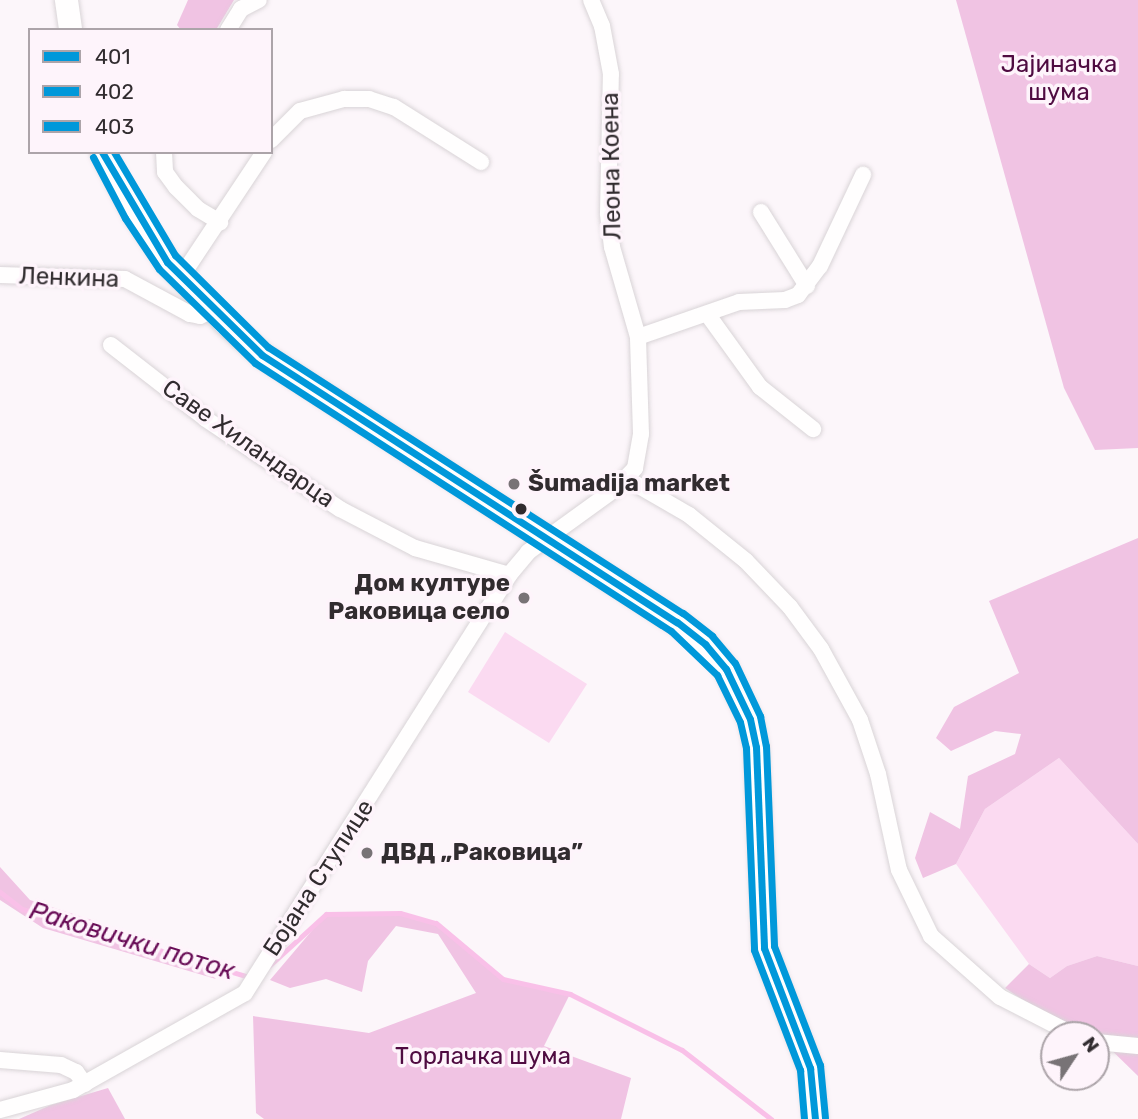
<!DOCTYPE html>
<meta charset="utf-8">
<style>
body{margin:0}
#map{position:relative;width:1138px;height:1119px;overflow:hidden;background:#fcf6fa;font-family:Rubik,sans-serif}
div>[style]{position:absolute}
.green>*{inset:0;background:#fbdaf1}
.forest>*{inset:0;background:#f0c3e3}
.stream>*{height:5px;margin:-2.5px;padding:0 2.5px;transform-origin:2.5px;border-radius:2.5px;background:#f9c0e8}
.roads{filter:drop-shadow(0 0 2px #d9d4d7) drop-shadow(0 0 2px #d9d4d7)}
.street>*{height:16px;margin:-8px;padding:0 8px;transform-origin:8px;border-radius:8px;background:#fffefe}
.secondary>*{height:23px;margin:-11.5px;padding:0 11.5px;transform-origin:11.5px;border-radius:11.5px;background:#fffefe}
.bus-1>*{height:7px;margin:-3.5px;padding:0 3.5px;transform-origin:3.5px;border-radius:3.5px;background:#0098da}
.bus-2>*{height:7px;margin:-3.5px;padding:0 3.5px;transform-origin:3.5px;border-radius:3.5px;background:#0098da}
.bus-3>*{height:7px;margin:-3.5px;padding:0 3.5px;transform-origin:3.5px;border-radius:3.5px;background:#0098da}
.dots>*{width:19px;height:19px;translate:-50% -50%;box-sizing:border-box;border:4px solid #fef4fb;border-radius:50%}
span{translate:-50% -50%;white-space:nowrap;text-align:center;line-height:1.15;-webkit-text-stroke:7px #fef4fb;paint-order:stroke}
.park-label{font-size:24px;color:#4f0b41}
.street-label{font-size:24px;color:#312c2f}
.poi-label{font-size:24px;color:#312c2f;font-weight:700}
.left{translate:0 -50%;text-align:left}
.right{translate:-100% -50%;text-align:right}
.water-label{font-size:26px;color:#680c56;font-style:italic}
.legend{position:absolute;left:28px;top:28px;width:245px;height:126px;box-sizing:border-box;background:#fef4fb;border:2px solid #aca4a9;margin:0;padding:9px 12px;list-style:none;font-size:21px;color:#312c2f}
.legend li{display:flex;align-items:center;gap:14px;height:35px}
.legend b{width:35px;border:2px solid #aca4a9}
.north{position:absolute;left:1040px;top:1021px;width:70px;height:70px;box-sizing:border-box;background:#fef4fb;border:2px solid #aca4a9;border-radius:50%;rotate:54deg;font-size:19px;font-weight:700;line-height:28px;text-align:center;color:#312c2f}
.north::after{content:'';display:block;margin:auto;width:24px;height:32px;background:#787376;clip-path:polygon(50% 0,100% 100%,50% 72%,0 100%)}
</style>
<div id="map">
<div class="green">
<i style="clip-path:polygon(505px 632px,587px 684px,549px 743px,468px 692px)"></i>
<i style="clip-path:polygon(1059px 758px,1138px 844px,1138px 966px,1097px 956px,1067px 966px,1050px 978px,1029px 964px,956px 864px,985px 809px)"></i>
</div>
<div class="forest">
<i style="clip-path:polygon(188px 0,234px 0,216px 30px,181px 30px,177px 25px)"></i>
<i style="clip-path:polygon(956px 0,1138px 0,1138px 448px,1095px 450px,1064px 388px)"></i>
<i style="clip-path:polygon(1138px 538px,1138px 844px,1059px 758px,985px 809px,956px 864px,923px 878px,915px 858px,930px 812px,960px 829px,968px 776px,1015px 754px,1021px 734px,995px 731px,951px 751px,936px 738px,954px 707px,1019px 673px,989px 601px)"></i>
<i style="clip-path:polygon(0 867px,30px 900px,95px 921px,120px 940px,190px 956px,216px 979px,43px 928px,0 900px)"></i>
<i style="clip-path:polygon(400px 913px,436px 923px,503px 979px,570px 994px,544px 1046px,631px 1078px,621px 1119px,264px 1119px,256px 1113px,253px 1016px,369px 1033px,476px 993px,438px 934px,396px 926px,368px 961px,362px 992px,326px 979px,290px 988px,270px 980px,326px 914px)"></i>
<i style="clip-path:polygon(1097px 956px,1138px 966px,1138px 1076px,1096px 1035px,1059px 1024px,1005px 988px,1029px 964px,1050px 978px,1067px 966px)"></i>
<i style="clip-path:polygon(108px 1088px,125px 1119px,19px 1119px,51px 1105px)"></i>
</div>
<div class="stream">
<i style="left:0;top:892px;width:28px;rotate:38deg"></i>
<i style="left:22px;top:909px;width:240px;rotate:16.7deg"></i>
<i style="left:270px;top:965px;width:76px;rotate:-42.3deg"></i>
<i style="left:326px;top:914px;width:74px;rotate:-0.8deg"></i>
<i style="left:400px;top:913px;width:37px;rotate:16deg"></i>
<i style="left:436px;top:923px;width:87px;rotate:39.9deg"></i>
<i style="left:503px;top:979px;width:69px;rotate:12.6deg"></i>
<i style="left:570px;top:994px;width:125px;rotate:26.6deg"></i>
<i style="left:682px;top:1050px;width:113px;rotate:37.8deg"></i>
</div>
<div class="roads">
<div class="street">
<i style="left:228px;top:30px;width:25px;rotate:-58deg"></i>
<i style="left:241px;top:9px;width:20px;rotate:-27deg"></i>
<i style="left:271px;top:140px;width:41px;rotate:-45deg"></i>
<i style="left:300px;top:111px;width:46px;rotate:-15.3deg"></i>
<i style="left:344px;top:99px;width:25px"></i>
<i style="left:369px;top:99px;width:26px;rotate:18deg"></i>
<i style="left:394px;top:107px;width:103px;rotate:32.3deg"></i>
<i style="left:164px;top:152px;width:20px;rotate:87deg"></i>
<i style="left:165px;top:172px;width:19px;rotate:54deg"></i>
<i style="left:176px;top:187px;width:31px;rotate:45deg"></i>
<i style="left:198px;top:209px;width:26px;rotate:31deg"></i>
<i style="left:761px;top:212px;width:87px;rotate:58.1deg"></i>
<i style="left:0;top:275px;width:125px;rotate:1.8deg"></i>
<i style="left:125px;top:279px;width:74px;rotate:28.3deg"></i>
<i style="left:190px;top:314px;width:10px;rotate:11deg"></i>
<i style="left:200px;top:316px;width:13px;rotate:-27deg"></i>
<i style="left:181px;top:277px;width:150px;rotate:-56.4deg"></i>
<i style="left:708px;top:315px;width:89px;rotate:54.2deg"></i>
<i style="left:760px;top:387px;width:68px;rotate:38.4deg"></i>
<i style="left:638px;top:337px;width:107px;rotate:-19.1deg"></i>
<i style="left:739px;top:302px;width:46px;rotate:-2.5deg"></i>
<i style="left:785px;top:300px;width:14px;rotate:-21deg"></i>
<i style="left:798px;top:295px;width:36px;rotate:-53deg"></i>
<i style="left:820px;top:266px;width:101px;rotate:-64.7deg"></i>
<i style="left:111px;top:345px;width:120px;rotate:37.9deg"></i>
<i style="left:206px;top:419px;width:161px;rotate:33.9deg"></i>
<i style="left:340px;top:509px;width:85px;rotate:27.5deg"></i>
<i style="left:415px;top:548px;width:98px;rotate:16deg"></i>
<i style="left:627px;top:479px;width:72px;rotate:30.1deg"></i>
<i style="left:689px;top:515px;width:73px;rotate:38.9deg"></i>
<i style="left:746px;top:561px;width:64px;rotate:46.3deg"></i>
<i style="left:790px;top:607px;width:52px;rotate:53.6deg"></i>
<i style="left:821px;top:649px;width:81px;rotate:61.2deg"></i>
<i style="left:860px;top:720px;width:57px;rotate:71.6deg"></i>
<i style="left:878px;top:774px;width:98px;rotate:77.7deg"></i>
<i style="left:899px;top:870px;width:73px;rotate:64.1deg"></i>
<i style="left:931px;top:936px;width:92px;rotate:41.5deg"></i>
<i style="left:1000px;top:997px;width:83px;rotate:27.2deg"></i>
<i style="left:1096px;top:1042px;width:42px;rotate:5.4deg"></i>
<i style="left:0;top:1060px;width:61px;rotate:4.7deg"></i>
<i style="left:61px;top:1065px;width:17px;rotate:25deg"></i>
<i style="left:76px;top:1072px;width:15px;rotate:53deg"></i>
<i style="left:0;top:1110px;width:76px;rotate:-15.3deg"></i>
<i style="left:73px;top:1090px;width:197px;rotate:-29.4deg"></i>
<i style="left:245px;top:993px;width:494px;rotate:-57.7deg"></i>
<i style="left:509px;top:575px;width:30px;rotate:-50deg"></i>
<i style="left:528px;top:552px;width:107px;rotate:-35.9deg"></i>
<i style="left:615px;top:489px;width:29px;rotate:-46deg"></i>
<i style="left:635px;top:468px;width:35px;rotate:-80deg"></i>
<i style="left:641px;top:434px;width:97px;rotate:-91.8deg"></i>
<i style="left:638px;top:337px;width:94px;rotate:-106.1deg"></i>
<i style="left:612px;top:247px;width:34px;rotate:-97deg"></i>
<i style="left:608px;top:213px;width:139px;rotate:-88.8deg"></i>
<i style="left:611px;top:74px;width:49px;rotate:-100.6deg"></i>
<i style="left:602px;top:26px;width:28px;rotate:-113deg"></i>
</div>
<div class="secondary">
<i style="left:66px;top:0;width:30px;rotate:82deg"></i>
<i style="left:102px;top:152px;width:69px;rotate:62.3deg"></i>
<i style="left:134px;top:213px;width:59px;rotate:56deg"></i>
<i style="left:167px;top:262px;width:83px;rotate:46.5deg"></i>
<i style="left:224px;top:322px;width:50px;rotate:41deg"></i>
<i style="left:262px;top:355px;width:493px;rotate:32.8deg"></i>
<i style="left:677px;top:622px;width:36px;rotate:38deg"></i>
<i style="left:705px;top:644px;width:33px;rotate:50deg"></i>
<i style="left:726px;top:669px;width:55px;rotate:64.4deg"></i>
<i style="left:750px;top:719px;width:29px;rotate:78deg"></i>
<i style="left:756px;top:747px;width:201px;rotate:87.7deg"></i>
<i style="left:764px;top:948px;width:129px;rotate:69deg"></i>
<i style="left:810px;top:1068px;width:51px;rotate:84.4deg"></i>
</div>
</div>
<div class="bus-1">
<i style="left:102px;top:152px;width:128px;rotate:59.4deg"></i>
<i style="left:167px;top:262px;width:133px;rotate:44.4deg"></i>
<i style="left:262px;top:355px;width:493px;rotate:32.8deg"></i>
<i style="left:677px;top:622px;width:36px;rotate:38deg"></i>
<i style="left:705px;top:644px;width:33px;rotate:50deg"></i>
<i style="left:726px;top:669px;width:55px;rotate:64.4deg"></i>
<i style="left:750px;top:719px;width:29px;rotate:78deg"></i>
<i style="left:756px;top:747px;width:201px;rotate:87.7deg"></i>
<i style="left:764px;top:948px;width:129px;rotate:69deg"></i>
<i style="left:810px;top:1068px;width:51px;rotate:84.4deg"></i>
</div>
<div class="bus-2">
<i style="left:93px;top:157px;width:69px;rotate:62.3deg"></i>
<i style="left:125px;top:218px;width:61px;rotate:56.3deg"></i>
<i style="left:159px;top:269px;width:134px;rotate:44.4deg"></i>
<i style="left:255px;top:363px;width:495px;rotate:32.8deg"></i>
<i style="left:671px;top:631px;width:64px;rotate:43.7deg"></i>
<i style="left:717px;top:675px;width:52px;rotate:63.9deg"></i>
<i style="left:740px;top:722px;width:27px;rotate:77deg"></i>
<i style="left:746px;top:748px;width:202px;rotate:87.7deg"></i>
<i style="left:754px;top:950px;width:129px;rotate:69deg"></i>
<i style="left:800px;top:1070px;width:49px;rotate:85.3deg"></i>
</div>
<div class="bus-3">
<i style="left:114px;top:152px;width:120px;rotate:59.4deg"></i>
<i style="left:175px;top:255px;width:131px;rotate:44.7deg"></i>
<i style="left:268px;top:347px;width:493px;rotate:32.7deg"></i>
<i style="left:683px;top:613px;width:37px;rotate:38deg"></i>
<i style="left:712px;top:636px;width:35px;rotate:50deg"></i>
<i style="left:735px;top:663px;width:59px;rotate:64.7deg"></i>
<i style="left:760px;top:716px;width:31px;rotate:79deg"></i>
<i style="left:766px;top:746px;width:200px;rotate:87.7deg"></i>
<i style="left:774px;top:946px;width:128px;rotate:68.9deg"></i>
<i style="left:820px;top:1065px;width:53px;rotate:84.6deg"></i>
</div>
<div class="dots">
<i style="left:514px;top:484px;background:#787376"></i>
<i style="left:521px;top:509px;background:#312c2f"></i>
<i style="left:524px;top:598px;background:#787376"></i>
<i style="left:367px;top:853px;background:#787376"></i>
</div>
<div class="park-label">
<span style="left:1059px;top:79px">Јајиначка<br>шума</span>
<span style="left:483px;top:1057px">Торлачка шума</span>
</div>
<div class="street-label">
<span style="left:612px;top:166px;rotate:-91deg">Леона Коена</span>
<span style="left:69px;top:278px;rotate:2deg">Ленкина</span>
<span style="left:248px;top:444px;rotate:35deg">Саве Хиландарца</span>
<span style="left:319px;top:878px;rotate:-57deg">Бојана Ступице</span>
</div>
<div class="poi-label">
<span class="left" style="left:528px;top:484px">Šumadija market</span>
<span class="right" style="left:510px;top:598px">Дом културе<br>Раковица село</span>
<span class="left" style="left:381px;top:853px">ДВД „Раковица”</span>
</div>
<div class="water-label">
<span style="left:132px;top:941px;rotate:17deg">Раковички поток</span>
</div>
<ul class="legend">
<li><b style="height:9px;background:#0098da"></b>401</li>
<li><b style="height:9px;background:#0098da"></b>402</li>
<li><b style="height:9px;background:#0098da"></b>403</li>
</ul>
<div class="north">N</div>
</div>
